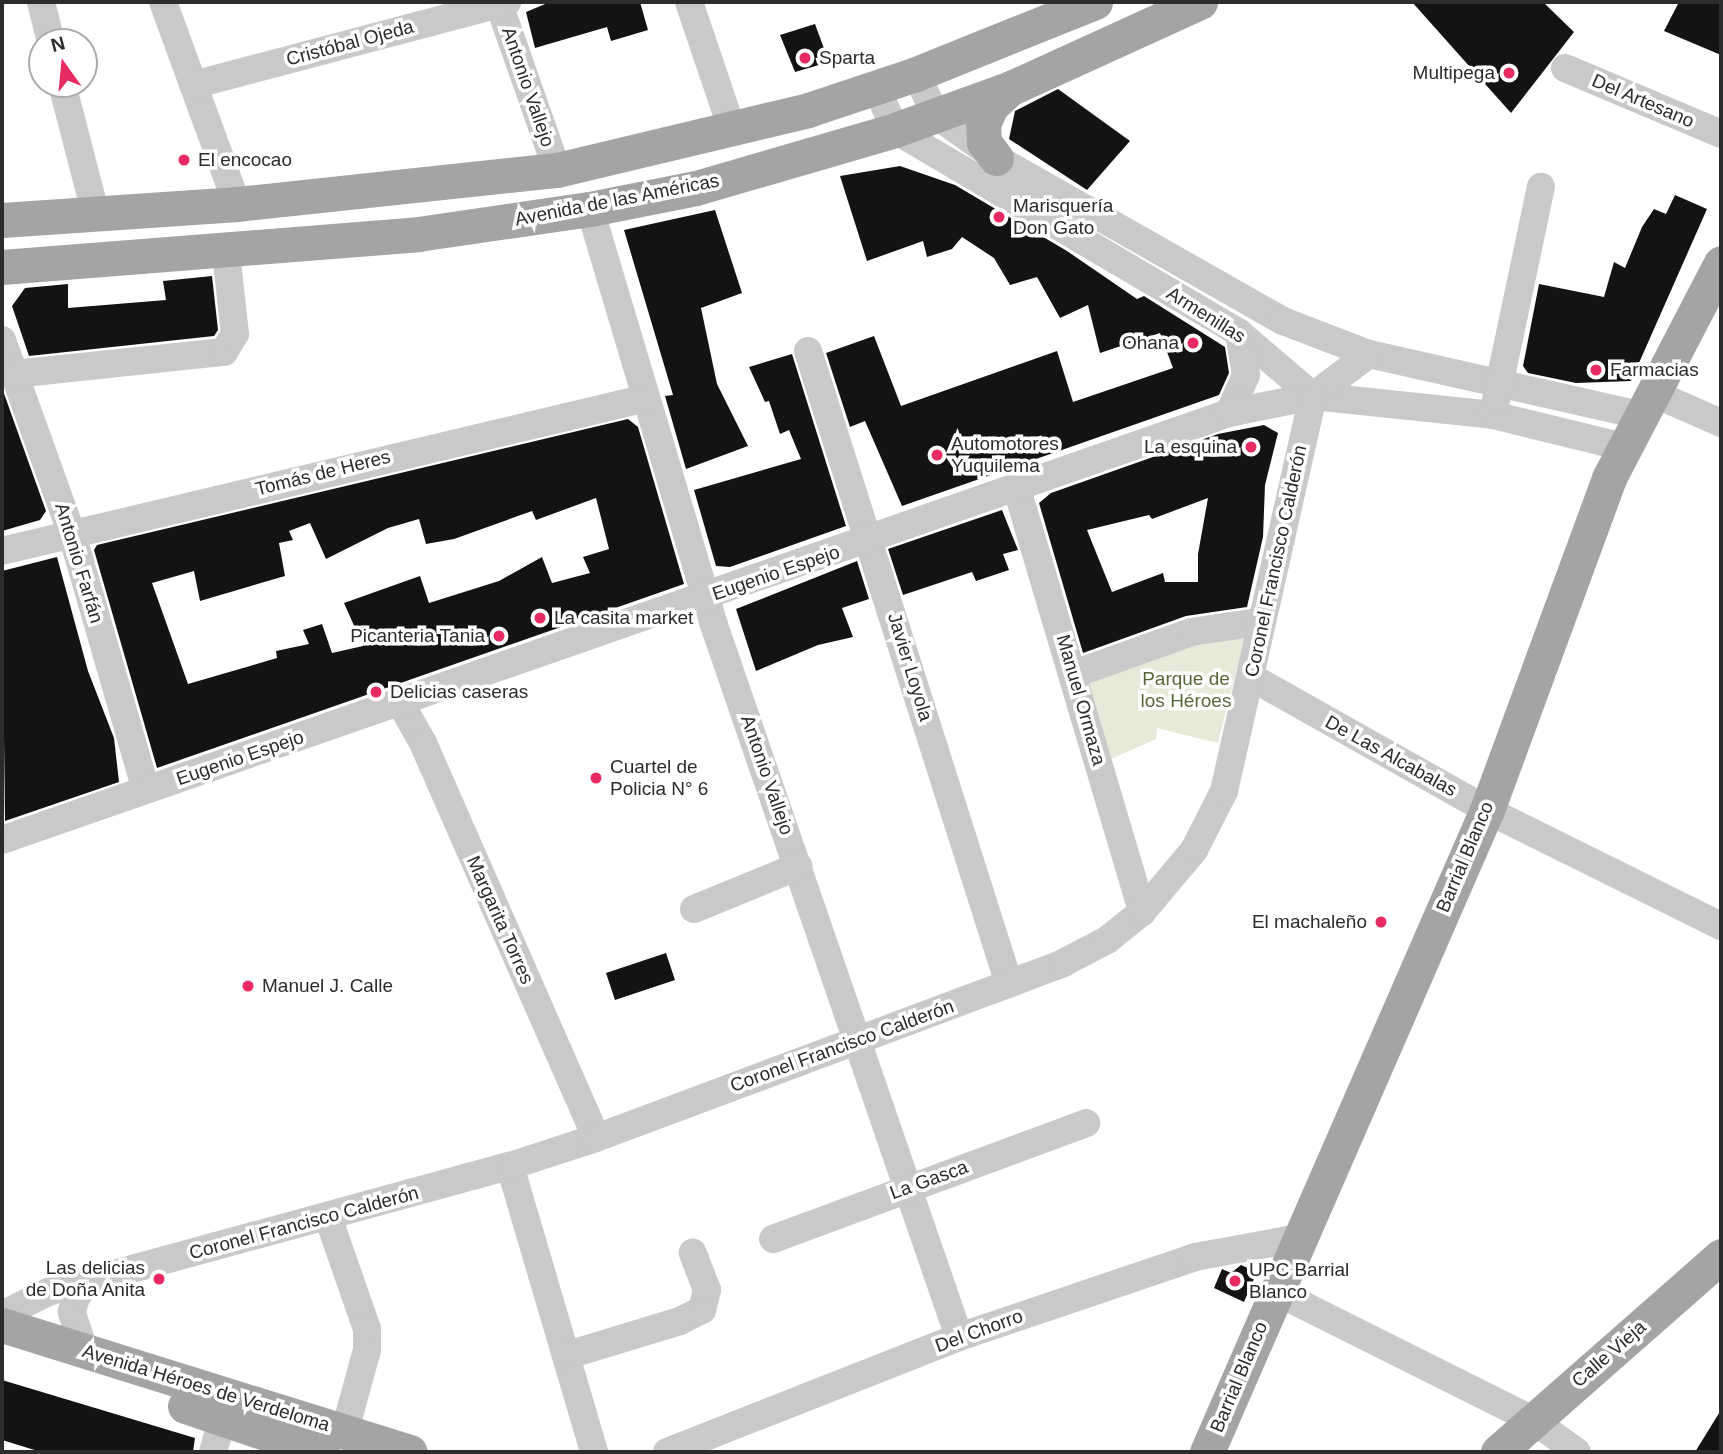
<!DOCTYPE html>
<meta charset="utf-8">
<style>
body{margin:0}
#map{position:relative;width:1723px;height:1454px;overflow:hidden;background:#fff;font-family:Arial,sans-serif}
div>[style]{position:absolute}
.green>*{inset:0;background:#e6ead9}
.building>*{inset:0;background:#131313}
.minor>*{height:28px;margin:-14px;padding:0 14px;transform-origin:14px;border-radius:14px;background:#c9c9c9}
.major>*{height:35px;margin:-17.5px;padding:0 17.5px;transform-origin:17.5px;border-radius:17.5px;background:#a4a4a4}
.dots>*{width:19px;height:19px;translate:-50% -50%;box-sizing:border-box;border:4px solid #fff;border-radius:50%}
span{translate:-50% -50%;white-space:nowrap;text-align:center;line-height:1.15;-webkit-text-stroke:7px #fff;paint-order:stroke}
.street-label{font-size:19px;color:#2c2c2c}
.poi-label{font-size:19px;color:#2c2c2c}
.left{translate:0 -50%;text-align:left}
.right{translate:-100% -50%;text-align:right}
.park-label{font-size:19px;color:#596839}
.frame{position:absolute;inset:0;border:4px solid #2c2c2c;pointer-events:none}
.north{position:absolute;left:28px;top:28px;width:70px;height:70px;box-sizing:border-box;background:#fff;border:2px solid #ababab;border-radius:50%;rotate:345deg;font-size:19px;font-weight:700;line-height:28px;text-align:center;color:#2c2c2c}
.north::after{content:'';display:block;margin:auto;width:24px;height:32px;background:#e72a61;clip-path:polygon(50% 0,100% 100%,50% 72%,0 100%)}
</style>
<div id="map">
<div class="green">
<i style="clip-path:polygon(1245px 637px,1218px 743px,1157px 728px,1156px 739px,1111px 759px,1086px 680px,1196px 639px)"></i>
</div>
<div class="building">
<i style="clip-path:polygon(550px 2px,640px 2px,648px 30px,611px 41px,607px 27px,535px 48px,526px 12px)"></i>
<i style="clip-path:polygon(1412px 2px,1543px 2px,1574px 32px,1511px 113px)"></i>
<i style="clip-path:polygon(1679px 2px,1721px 2px,1721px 55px,1664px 31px)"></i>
<i style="clip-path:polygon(815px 24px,829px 62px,795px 72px,780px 35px)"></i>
<i style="clip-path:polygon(1058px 89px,1130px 141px,1087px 190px,1009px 139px,1015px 111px)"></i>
<i style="clip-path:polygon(900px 166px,955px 185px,1067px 251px,1137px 299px,1144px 296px,1225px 347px,1229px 373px,1219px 395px,902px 506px,865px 421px,850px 427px,826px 353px,874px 336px,901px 406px,1057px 351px,1073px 402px,1173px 368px,1160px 333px,1100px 353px,1088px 305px,1060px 318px,1037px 277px,1010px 285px,994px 258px,962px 237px,952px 249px,927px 257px,923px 241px,867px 261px,840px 176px)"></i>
<i style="clip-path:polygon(1675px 195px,1707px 209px,1631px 381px,1576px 383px,1528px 373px,1523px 366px,1539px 284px,1604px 297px,1614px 262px,1625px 268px,1642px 227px,1654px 209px,1666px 214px)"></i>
<i style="clip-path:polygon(715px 210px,742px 293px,701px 308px,717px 384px,748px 446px,686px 469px,665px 396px,673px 395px,624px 230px)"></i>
<i style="clip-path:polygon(212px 276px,218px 330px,214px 336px,29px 356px,12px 306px,25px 288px,68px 284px,68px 308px,166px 300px,163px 281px)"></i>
<i style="clip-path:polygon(792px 354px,846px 526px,730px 567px,716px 566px,694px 490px,801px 459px,789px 430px,780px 434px,769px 401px,765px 402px,749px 367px)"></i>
<i style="clip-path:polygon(2px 388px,46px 511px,40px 520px,2px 531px)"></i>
<i style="clip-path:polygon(evenodd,628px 419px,638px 427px,684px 584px,157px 768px,94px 550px,97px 545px,628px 419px,596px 498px,609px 549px,583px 557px,590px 573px,552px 583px,542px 557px,499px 581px,429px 603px,420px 576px,344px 603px,363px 646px,332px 653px,322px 624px,303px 630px,309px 644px,276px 651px,277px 658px,188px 684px,152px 583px,194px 571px,200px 601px,285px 576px,279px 543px,293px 540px,289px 531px,310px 523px,326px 559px,388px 528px,419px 519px,426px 544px,454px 539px,532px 511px,536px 520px,596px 498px)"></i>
<i style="clip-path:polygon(evenodd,1264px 425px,1278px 433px,1265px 485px,1263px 537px,1247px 607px,1186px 616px,1083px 653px,1039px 503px,1051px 493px,1218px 434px,1264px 425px,1208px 498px,1198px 554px,1198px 582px,1165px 582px,1163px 573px,1112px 592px,1087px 530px,1149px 515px,1152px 519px,1208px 498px)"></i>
<i style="clip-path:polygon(1002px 510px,1018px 550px,1003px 554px,1009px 570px,976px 581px,972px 572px,903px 595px,888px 549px)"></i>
<i style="clip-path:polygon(57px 557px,88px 671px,114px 738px,119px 782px,5px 821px,2px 571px)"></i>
<i style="clip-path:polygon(857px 561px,869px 599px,842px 608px,853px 637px,818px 645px,756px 671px,736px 609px)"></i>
<i style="clip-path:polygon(666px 953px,675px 980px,615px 1000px,606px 973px)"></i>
<i style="clip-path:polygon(1241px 1265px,1257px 1272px,1244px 1302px,1214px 1288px,1222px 1269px,1231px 1273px)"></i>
<i style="clip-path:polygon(2px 1380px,195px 1438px,193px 1452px,41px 1452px,2px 1440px)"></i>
<i style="clip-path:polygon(1721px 1410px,1721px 1452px,1695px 1452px)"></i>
</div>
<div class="minor">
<i style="left:41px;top:2px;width:41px;rotate:76deg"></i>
<i style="left:163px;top:2px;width:215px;rotate:69.9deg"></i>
<i style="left:689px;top:2px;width:134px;rotate:71.3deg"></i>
<i style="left:499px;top:4px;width:176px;rotate:70.7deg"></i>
<i style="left:1565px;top:68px;width:169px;rotate:22.9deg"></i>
<i style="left:916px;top:74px;width:46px;rotate:64deg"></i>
<i style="left:936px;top:115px;width:74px;rotate:35.6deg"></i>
<i style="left:996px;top:158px;width:330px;rotate:29.6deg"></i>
<i style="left:1283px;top:321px;width:92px;rotate:21deg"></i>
<i style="left:1369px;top:354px;width:278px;rotate:12.7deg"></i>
<i style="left:62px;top:84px;width:132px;rotate:75.5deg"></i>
<i style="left:193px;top:85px;width:325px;rotate:-14.8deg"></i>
<i style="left:877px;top:88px;width:46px;rotate:66.8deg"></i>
<i style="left:895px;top:130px;width:399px;rotate:30.5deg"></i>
<i style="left:1239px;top:333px;width:97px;rotate:40.4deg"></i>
<i style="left:1313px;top:396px;width:181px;rotate:6deg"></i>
<i style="left:1493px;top:415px;width:134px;rotate:13.8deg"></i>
<i style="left:590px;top:209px;width:434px;rotate:73.4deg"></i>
<i style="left:714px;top:625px;width:753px;rotate:71.01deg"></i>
<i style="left:2px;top:340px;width:206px;rotate:70.2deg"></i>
<i style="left:72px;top:534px;width:266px;rotate:73.9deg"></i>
<i style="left:808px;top:351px;width:664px;rotate:72.38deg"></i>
<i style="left:14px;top:374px;width:211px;rotate:-6deg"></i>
<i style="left:224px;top:352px;width:21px;rotate:-59deg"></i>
<i style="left:235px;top:334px;width:82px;rotate:-96.3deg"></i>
<i style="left:1655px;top:394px;width:72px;rotate:23.7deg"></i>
<i style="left:1496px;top:400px;width:218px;rotate:-78.1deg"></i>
<i style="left:1229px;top:413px;width:42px;rotate:-65.9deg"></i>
<i style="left:1246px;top:375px;width:43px;rotate:-99.5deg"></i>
<i style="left:1017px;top:489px;width:441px;rotate:73.5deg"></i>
<i style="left:2px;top:551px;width:662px;rotate:-13.36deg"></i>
<i style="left:1074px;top:674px;width:124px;rotate:-19.7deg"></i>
<i style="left:1191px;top:632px;width:69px;rotate:-8.4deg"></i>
<i style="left:1251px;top:677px;width:271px;rotate:29.4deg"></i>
<i style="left:1487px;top:810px;width:261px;rotate:26.4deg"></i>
<i style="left:401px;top:704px;width:45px;rotate:60.6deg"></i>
<i style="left:423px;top:743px;width:431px;rotate:66.3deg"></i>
<i style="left:2px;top:840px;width:1299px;rotate:-19.19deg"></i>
<i style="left:1229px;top:413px;width:86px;rotate:-11.4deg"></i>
<i style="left:1313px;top:396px;width:70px;rotate:-36.9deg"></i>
<i style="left:694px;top:909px;width:113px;rotate:-22.3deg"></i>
<i style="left:510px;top:1166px;width:298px;rotate:73.6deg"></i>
<i style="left:328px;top:1217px;width:119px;rotate:70.8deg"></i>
<i style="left:367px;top:1329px;width:21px;rotate:90deg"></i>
<i style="left:367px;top:1350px;width:83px;rotate:105.4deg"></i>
<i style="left:773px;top:1239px;width:334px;rotate:-20.3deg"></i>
<i style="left:1275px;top:1291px;width:288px;rotate:26.6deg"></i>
<i style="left:1533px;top:1420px;width:54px;rotate:36deg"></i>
<i style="left:2px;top:1315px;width:51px;rotate:-26.6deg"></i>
<i style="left:48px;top:1292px;width:479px;rotate:-15.3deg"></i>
<i style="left:510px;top:1166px;width:90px;rotate:-18deg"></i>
<i style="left:596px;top:1138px;width:499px;rotate:-20.5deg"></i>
<i style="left:1063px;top:963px;width:50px;rotate:-27.6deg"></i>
<i style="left:1107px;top:940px;width:45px;rotate:-38.7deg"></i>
<i style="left:1142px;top:912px;width:81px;rotate:-50deg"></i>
<i style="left:1194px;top:850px;width:66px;rotate:-63deg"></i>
<i style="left:1224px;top:791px;width:405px;rotate:-77.3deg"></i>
<i style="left:84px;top:1350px;width:40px;rotate:-108deg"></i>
<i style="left:72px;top:1312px;width:16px;rotate:-75deg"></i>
<i style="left:76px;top:1297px;width:21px;rotate:-51deg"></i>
<i style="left:568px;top:1355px;width:117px;rotate:-16.9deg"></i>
<i style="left:680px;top:1321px;width:25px;rotate:-27deg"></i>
<i style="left:702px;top:1310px;width:21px;rotate:-76deg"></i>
<i style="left:707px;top:1290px;width:40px;rotate:-111deg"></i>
<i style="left:213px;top:1452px;width:35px;rotate:-74deg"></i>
<i style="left:667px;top:1452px;width:314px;rotate:-21.5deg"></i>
<i style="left:959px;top:1337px;width:249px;rotate:-18.7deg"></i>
<i style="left:1195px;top:1257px;width:106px;rotate:-10.4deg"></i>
</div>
<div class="major">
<i style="left:996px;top:158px;width:20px;rotate:-127deg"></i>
<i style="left:984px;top:142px;width:18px;rotate:-93deg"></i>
<i style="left:983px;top:124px;width:20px;rotate:-66deg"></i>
<i style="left:991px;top:106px;width:26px;rotate:-43deg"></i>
<i style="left:2px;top:220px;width:236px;rotate:-3.9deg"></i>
<i style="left:237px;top:204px;width:322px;rotate:-6.1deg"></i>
<i style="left:557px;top:170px;width:258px;rotate:-13.4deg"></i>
<i style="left:808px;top:110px;width:114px;rotate:-18.4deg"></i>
<i style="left:916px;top:74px;width:193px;rotate:-21.9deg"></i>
<i style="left:2px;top:267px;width:417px;rotate:-4.5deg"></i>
<i style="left:418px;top:234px;width:174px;rotate:-8.3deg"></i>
<i style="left:590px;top:209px;width:108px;rotate:-11.2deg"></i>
<i style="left:696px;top:188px;width:207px;rotate:-16.2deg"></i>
<i style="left:895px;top:130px;width:123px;rotate:-19.9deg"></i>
<i style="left:1011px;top:88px;width:208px;rotate:-24.5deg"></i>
<i style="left:2px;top:1325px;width:427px;rotate:17.3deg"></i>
<i style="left:185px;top:1406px;width:145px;rotate:18.6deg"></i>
<i style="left:1207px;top:1452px;width:700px;rotate:-66.44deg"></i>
<i style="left:1487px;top:810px;width:354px;rotate:-69.8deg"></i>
<i style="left:1609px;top:478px;width:242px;rotate:-62.5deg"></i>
<i style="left:1498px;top:1452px;width:297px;rotate:-41.3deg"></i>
</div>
<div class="dots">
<i style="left:805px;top:58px;background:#e72a61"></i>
<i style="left:1509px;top:73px;background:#e72a61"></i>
<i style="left:184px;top:160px;background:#e72a61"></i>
<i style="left:999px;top:217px;background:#e72a61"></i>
<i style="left:1193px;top:343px;background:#e72a61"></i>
<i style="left:1596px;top:370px;background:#e72a61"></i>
<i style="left:1251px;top:447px;background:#e72a61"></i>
<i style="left:937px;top:455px;background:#e72a61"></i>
<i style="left:540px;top:618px;background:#e72a61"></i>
<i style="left:499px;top:636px;background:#e72a61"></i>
<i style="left:376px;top:692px;background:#e72a61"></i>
<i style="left:596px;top:778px;background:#e72a61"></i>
<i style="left:1381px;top:922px;background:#e72a61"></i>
<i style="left:248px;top:986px;background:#e72a61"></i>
<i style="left:159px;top:1279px;background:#e72a61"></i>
<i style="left:1235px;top:1281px;background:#e72a61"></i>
</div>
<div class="street-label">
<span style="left:350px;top:43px;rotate:-15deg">Cristóbal Ojeda</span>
<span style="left:528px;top:87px;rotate:71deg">Antonio Vallejo</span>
<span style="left:1643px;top:101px;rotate:23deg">Del Artesano</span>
<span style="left:617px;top:200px;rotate:-11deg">Avenida de las Américas</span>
<span style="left:1206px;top:315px;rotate:32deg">Armenillas</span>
<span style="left:323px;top:473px;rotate:-14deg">Tomás de Heres</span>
<span style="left:1276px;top:561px;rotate:-78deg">Coronel Francisco Calderón</span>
<span style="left:79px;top:563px;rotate:73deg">Antonio Farfán</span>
<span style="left:776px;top:573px;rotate:-19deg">Eugenio Espejo</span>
<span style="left:910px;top:667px;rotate:73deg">Javier Loyola</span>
<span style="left:1081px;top:700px;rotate:74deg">Manuel Ormaza</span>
<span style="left:1391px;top:756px;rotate:29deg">De Las Alcabalas</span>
<span style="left:240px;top:758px;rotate:-19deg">Eugenio Espejo</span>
<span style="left:767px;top:775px;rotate:71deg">Antonio Vallejo</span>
<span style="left:1465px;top:857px;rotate:-67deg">Barrial Blanco</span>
<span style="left:500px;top:920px;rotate:66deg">Margarita Torres</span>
<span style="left:842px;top:1046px;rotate:-20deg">Coronel Francisco Calderón</span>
<span style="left:929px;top:1180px;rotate:-20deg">La Gasca</span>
<span style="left:304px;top:1223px;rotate:-15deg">Coronel Francisco Calderón</span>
<span style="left:979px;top:1331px;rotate:-20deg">Del Chorro</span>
<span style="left:1609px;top:1354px;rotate:-41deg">Calle Vieja</span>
<span style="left:1239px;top:1377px;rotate:-67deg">Barrial Blanco</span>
<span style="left:206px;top:1388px;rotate:17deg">Avenida Héroes de Verdeloma</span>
</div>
<div class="poi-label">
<span class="left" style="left:819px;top:58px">Sparta</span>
<span class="right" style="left:1495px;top:73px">Multipega</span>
<span class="left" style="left:198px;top:160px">El encocao</span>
<span class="left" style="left:1013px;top:217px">Marisquería<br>Don Gato</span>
<span class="right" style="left:1179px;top:343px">Ohana</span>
<span class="left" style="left:1610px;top:370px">Farmacias</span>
<span class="left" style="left:951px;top:455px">Automotores<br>Yuquilema</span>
<span class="right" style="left:1237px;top:447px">La esquina</span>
<span class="left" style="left:554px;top:618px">La casita market</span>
<span class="right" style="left:485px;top:636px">Picanteria Tania</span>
<span class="left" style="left:390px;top:692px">Delicias caseras</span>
<span class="left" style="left:610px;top:778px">Cuartel de<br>Policia N° 6</span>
<span class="right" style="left:1367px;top:922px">El machaleño</span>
<span class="left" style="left:262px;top:986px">Manuel J. Calle</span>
<span class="right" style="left:145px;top:1279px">Las delicias<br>de Doña Anita</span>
<span class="left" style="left:1249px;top:1281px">UPC Barrial<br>Blanco</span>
</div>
<div class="park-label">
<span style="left:1186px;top:690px">Parque de<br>los Héroes</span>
</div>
<div class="frame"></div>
<div class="north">N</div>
</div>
